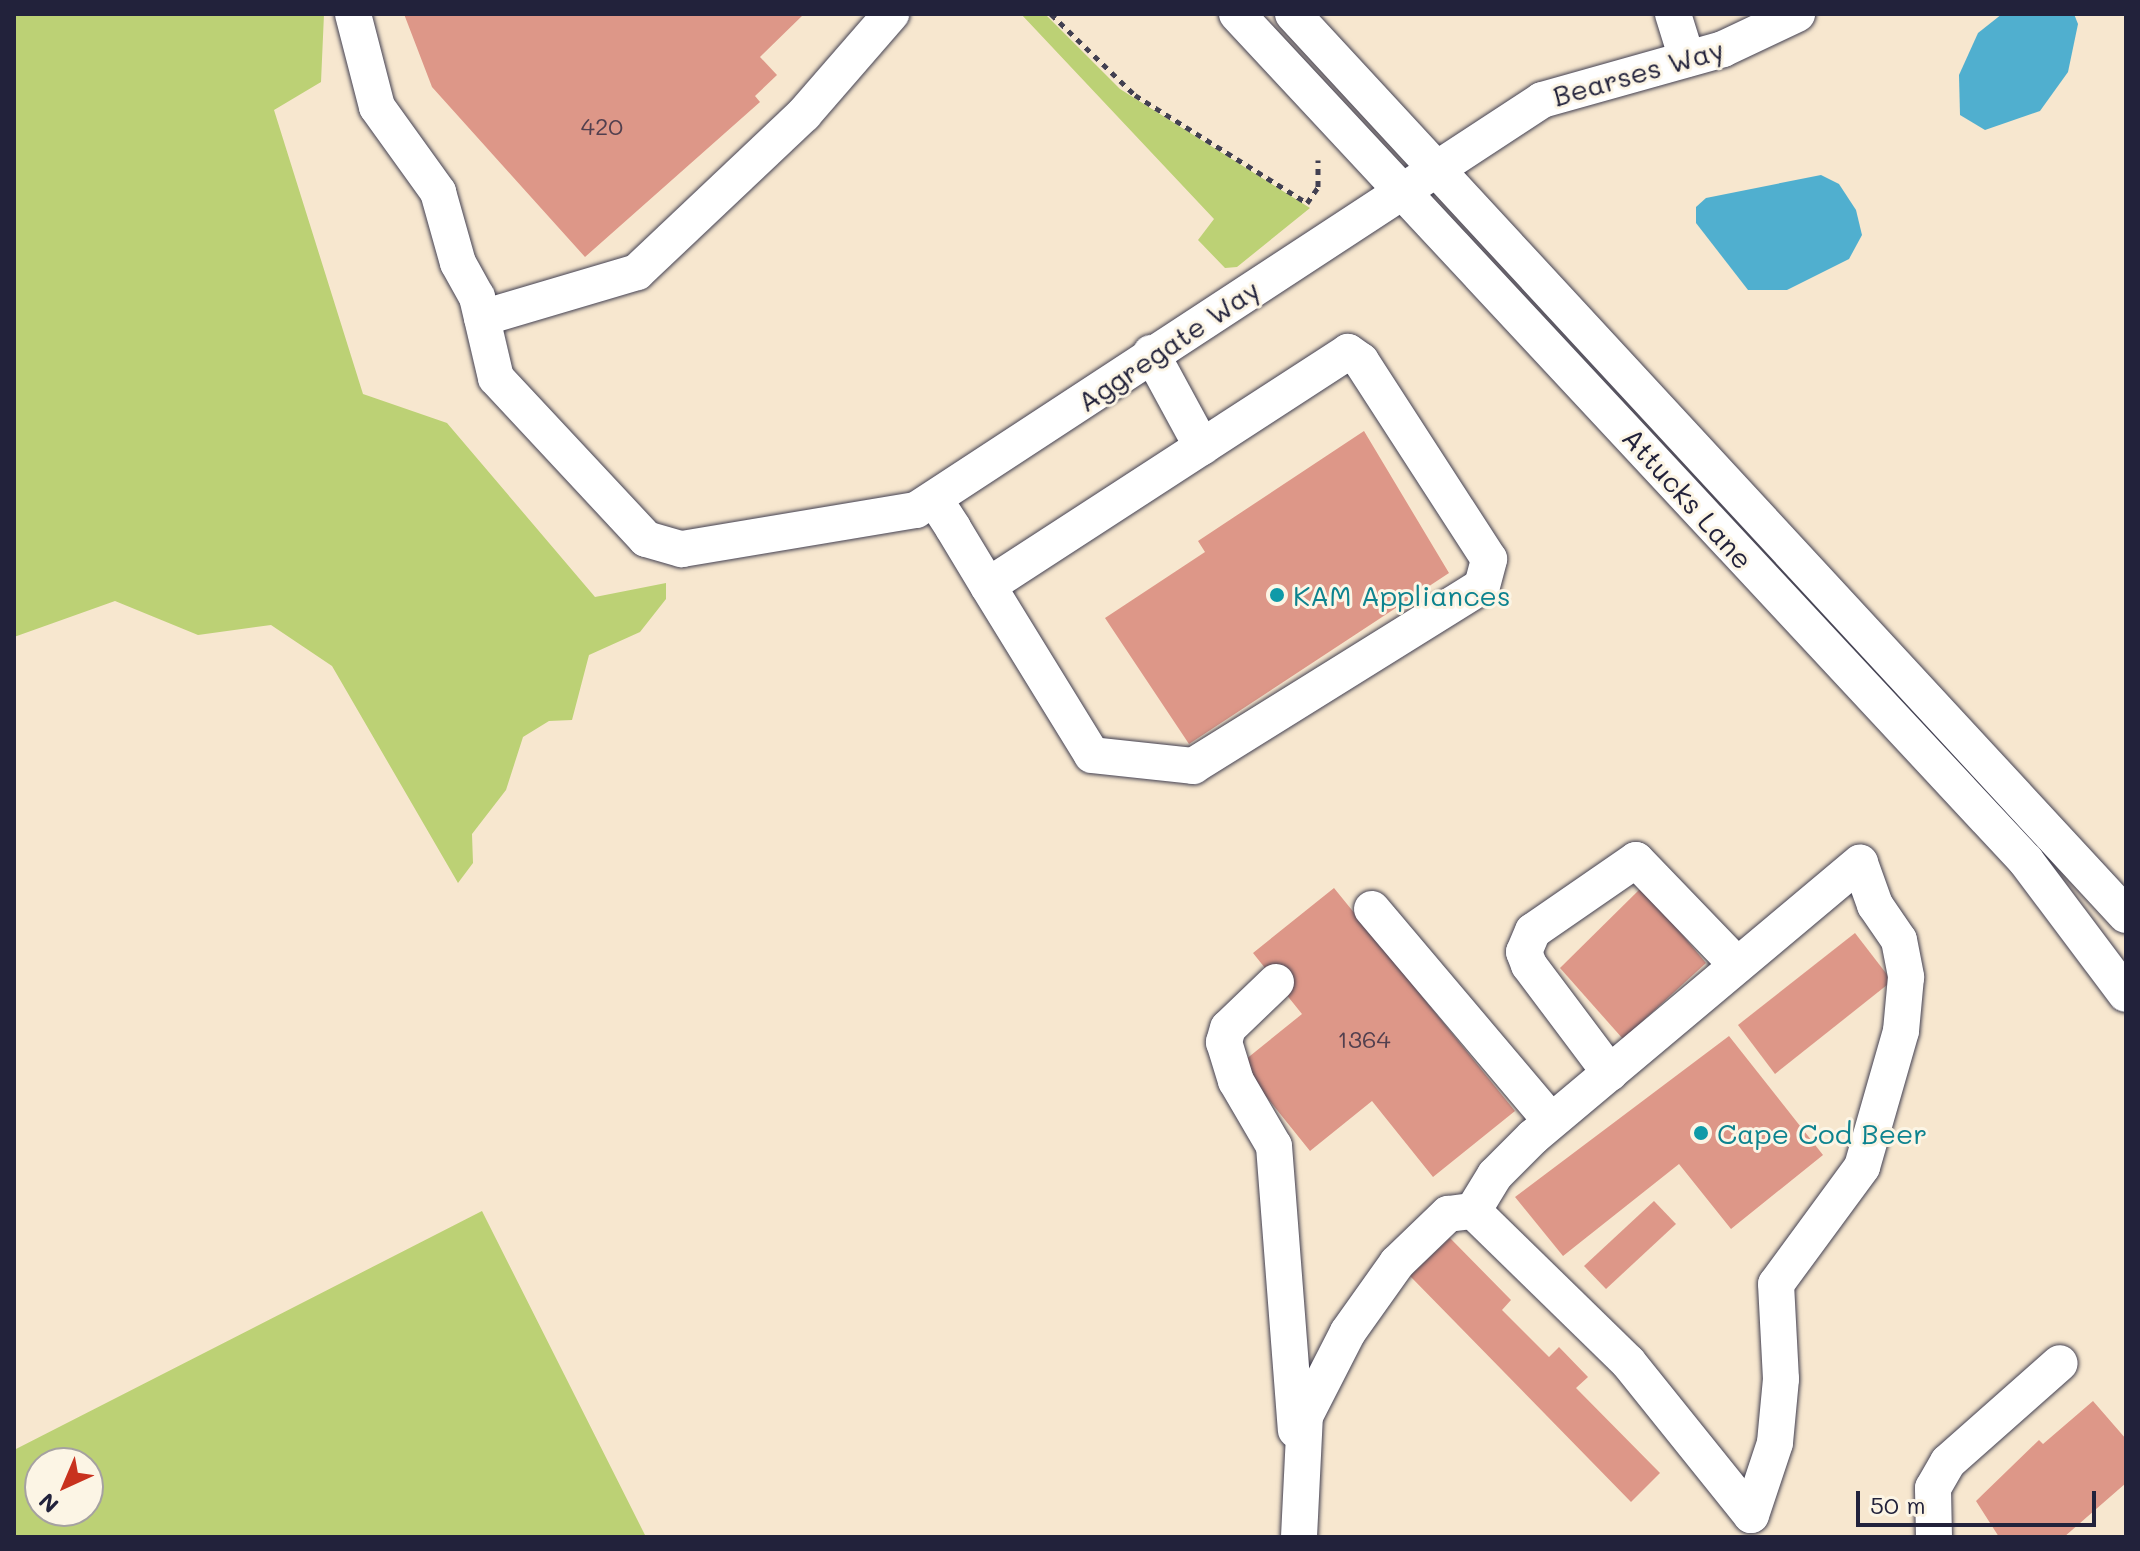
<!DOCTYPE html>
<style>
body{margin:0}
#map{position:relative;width:2140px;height:1551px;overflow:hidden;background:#f7e7cf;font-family:Mali,sans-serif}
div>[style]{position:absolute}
.green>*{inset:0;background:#bcd175}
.water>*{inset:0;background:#50afcf}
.building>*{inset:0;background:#dd9788}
.path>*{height:5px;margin-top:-2.5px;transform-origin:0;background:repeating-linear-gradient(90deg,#424051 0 6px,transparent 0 12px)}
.roads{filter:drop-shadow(0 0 2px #424051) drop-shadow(0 0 2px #424051)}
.minor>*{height:36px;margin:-18px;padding:0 18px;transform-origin:18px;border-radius:18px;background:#fff}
.dots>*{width:22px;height:22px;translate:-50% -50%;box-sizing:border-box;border:4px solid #fcf5e5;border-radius:50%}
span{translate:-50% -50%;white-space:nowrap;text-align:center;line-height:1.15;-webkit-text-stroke:6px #fcf5e5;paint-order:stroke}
.number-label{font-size:24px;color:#513f4e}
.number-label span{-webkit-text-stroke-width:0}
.street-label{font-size:28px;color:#22223b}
.culture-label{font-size:28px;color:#0d838f}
.left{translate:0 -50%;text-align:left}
.frame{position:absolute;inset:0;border:16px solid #22223b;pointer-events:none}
.north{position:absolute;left:24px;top:1447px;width:80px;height:80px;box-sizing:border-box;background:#fcf5e5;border:2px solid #a5a1a1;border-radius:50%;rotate:224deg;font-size:22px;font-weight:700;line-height:32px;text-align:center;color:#22223b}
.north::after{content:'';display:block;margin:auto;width:28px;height:36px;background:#c8321e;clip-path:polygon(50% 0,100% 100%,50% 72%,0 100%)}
.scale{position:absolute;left:1856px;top:1491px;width:240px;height:36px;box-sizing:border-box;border:4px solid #22223b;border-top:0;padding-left:10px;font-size:24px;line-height:28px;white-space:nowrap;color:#22223b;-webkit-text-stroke:6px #fcf5e5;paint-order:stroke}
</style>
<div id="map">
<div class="green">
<i style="clip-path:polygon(14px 14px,324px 14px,321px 82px,274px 110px,363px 394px,447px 423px,595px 597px,666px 583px,666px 599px,640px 632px,589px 655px,572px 720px,549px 721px,523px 737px,506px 790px,472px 834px,473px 863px,458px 883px,332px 666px,271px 625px,198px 635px,115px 601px,14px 637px)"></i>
<i style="clip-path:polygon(1021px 14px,1045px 14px,1120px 89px,1310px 208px,1237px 267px,1225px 268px,1198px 240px,1214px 219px)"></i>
<i style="clip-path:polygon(evenodd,482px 1211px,646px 1537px,14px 1537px,14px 1450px,482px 1211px,40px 1463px,88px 1463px,88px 1511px,40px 1511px,40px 1463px)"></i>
</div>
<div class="water">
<i style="clip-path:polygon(2002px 14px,2074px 14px,2078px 24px,2068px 72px,2040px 111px,1985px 130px,1960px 115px,1959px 75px,1978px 33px)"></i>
<i style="clip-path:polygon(1821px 175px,1839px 184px,1856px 210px,1862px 235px,1849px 259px,1787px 290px,1748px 290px,1696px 223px,1696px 207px,1706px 198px)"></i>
</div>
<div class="building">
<i style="clip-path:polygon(404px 14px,804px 14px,760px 57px,777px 75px,755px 96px,760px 102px,585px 257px,432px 87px)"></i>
<i style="clip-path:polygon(1364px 431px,1449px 573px,1189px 744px,1105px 618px,1205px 552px,1198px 541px)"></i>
<i style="clip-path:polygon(1642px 887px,1706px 963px,1623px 1039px,1560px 968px)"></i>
<i style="clip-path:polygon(1334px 888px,1515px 1111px,1433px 1177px,1372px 1101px,1310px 1151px,1240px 1064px,1302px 1014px,1253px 953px)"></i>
<i style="clip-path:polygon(1855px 933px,1892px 981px,1775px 1074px,1738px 1025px)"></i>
<i style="clip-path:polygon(1729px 1036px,1823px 1155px,1731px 1229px,1679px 1164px,1563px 1256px,1515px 1197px)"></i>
<i style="clip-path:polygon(1654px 1201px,1676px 1224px,1606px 1289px,1584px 1266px)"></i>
<i style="clip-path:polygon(1450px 1238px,1511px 1300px,1502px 1310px,1549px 1357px,1559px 1347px,1588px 1377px,1576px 1388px,1660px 1473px,1631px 1502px,1410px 1276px)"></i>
<i style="clip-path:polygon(2093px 1401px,2126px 1439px,2126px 1483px,2064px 1537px,1999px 1537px,1976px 1501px,2039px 1440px,2043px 1444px)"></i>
</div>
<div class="path">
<i style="left:1051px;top:14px;width:117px;rotate:44deg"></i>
<i style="left:1135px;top:95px;width:203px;rotate:32.1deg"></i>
<i style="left:1307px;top:203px;width:19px;rotate:-55deg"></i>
<i style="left:1318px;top:187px;width:27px;rotate:-90deg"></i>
</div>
<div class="roads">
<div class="minor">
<i style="left:353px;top:14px;width:96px;rotate:75.5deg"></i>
<i style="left:377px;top:107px;width:105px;rotate:54.3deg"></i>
<i style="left:438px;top:192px;width:74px;rotate:74.3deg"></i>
<i style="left:458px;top:263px;width:39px;rotate:61deg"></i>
<i style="left:477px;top:297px;width:83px;rotate:76.8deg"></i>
<i style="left:496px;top:378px;width:220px;rotate:47deg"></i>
<i style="left:646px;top:539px;width:37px;rotate:16deg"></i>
<i style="left:682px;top:549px;width:237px;rotate:-9.5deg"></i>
<i style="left:916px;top:510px;width:748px;rotate:-33.22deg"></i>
<i style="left:1542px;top:100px;width:188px;rotate:-15.7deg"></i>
<i style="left:1723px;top:49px;width:82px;rotate:-25.3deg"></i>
<i style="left:1237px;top:14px;width:1158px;rotate:47.03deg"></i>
<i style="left:2026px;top:861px;width:166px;rotate:53.1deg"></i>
<i style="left:1293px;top:14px;width:1227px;rotate:47.25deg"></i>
<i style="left:1673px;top:14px;width:47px;rotate:72.7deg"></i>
<i style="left:482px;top:318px;width:162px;rotate:-16.5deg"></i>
<i style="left:637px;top:272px;width:230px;rotate:-43.4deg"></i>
<i style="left:804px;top:114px;width:133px;rotate:-49deg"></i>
<i style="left:1151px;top:353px;width:107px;rotate:61.5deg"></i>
<i style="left:935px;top:500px;width:33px;rotate:57deg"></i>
<i style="left:953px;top:528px;width:68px;rotate:58.9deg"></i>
<i style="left:988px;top:586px;width:198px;rotate:58.4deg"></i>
<i style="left:1092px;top:755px;width:102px;rotate:6.2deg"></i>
<i style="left:1193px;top:766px;width:340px;rotate:-31.9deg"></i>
<i style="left:1482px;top:586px;width:28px;rotate:-75deg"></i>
<i style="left:1489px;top:559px;width:236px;rotate:-122.9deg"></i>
<i style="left:1361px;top:361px;width:16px;rotate:-145deg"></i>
<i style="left:1348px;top:352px;width:429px;rotate:147deg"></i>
<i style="left:1372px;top:909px;width:277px;rotate:49.8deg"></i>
<i style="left:1276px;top:982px;width:66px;rotate:136.2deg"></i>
<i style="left:1228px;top:1028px;width:15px;rotate:106deg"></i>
<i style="left:1224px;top:1042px;width:41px;rotate:72.9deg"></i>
<i style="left:1236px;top:1081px;width:75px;rotate:59.7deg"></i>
<i style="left:1274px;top:1146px;width:285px;rotate:85.6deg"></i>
<i style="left:1610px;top:1073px;width:135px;rotate:-126.9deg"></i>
<i style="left:1529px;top:965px;width:14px;rotate:-111deg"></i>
<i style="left:1524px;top:952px;width:23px;rotate:-67deg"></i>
<i style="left:1533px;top:931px;width:125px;rotate:-34.6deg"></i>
<i style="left:1636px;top:860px;width:143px;rotate:46.1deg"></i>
<i style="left:1299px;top:1537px;width:121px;rotate:-87.2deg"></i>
<i style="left:1305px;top:1416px;width:94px;rotate:-62.9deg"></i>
<i style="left:1348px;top:1332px;width:85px;rotate:-54.6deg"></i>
<i style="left:1397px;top:1263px;width:71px;rotate:-43.9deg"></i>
<i style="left:1448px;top:1214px;width:25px;rotate:-7deg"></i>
<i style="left:1473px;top:1211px;width:42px;rotate:-58.6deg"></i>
<i style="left:1495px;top:1175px;width:54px;rotate:-45deg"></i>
<i style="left:1533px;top:1137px;width:427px;rotate:-40deg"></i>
<i style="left:1860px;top:863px;width:45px;rotate:70.3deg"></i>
<i style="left:1875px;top:905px;width:42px;rotate:55.6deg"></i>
<i style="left:1899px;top:940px;width:38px;rotate:79deg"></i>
<i style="left:1906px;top:977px;width:54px;rotate:95.3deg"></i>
<i style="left:1901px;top:1031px;width:141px;rotate:106deg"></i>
<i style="left:1862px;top:1167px;width:145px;rotate:126.3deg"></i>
<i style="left:1776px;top:1284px;width:95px;rotate:87deg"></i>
<i style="left:1781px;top:1379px;width:64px;rotate:95.4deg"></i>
<i style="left:1775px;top:1443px;width:76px;rotate:108.4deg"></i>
<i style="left:1751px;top:1515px;width:196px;rotate:-128.8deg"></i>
<i style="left:1628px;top:1362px;width:216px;rotate:-135.7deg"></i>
<i style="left:1934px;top:1537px;width:49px;rotate:-91.2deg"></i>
<i style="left:1933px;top:1488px;width:30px;rotate:-60deg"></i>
<i style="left:1948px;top:1462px;width:149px;rotate:-41.5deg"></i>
</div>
</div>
<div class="dots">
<i style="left:1277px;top:595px;background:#0f9aa8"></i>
<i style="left:1701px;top:1133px;background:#0f9aa8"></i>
</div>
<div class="number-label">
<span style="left:602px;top:126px">420</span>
<span style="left:1364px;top:1039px">1364</span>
</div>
<div class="street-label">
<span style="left:1638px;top:72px;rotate:-16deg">Bearses Way</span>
<span style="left:1168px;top:345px;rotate:-34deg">Aggregate Way</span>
<span style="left:1688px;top:498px;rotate:48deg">Attucks Lane</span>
</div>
<div class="culture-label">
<span class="left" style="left:1293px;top:595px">KAM Appliances</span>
<span class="left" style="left:1717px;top:1133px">Cape Cod Beer</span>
</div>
<div class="frame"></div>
<div class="north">N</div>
<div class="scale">50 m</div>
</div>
